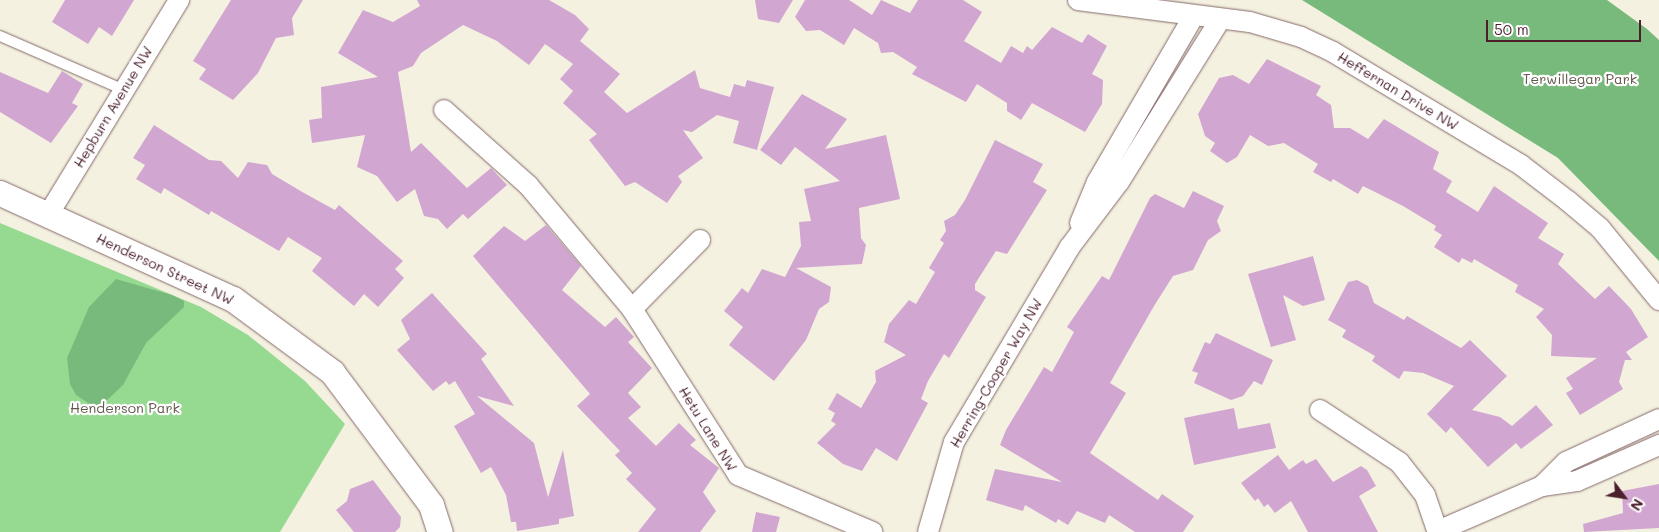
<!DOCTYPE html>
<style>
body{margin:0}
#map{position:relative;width:1659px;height:532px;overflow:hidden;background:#f4f1e0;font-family:Mali,sans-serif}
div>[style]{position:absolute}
.green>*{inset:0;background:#96da92}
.forest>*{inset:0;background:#78ba7c}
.building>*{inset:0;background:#d1a7d2}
.roads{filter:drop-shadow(0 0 1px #86686a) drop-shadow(0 0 1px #86686a)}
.service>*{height:10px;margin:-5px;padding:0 5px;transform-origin:5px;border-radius:5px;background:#fff}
.minor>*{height:20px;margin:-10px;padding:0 10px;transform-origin:10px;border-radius:10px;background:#fff}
.tertiary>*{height:25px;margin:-12.5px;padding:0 12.5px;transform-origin:12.5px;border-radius:12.5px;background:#fff}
span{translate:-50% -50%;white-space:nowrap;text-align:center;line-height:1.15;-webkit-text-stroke:4.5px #fff;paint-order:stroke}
.park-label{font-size:14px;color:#61574a}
.street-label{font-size:14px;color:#4a1f2b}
.north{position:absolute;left:1599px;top:472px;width:50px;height:50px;-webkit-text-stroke:4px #fff;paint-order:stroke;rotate:121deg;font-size:14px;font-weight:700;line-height:20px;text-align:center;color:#4a1f2b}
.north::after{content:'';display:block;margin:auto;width:18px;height:22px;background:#4a1f2b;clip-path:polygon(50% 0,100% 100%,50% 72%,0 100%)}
.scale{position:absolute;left:1486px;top:20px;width:155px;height:22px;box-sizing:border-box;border:2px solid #4a1f2b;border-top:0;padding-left:6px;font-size:15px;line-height:18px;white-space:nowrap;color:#4a1f2b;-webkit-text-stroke:4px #fff;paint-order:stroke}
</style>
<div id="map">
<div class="green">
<i style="clip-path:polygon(0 223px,201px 307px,248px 335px,305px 381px,345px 424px,280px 532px,0 532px)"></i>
</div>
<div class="forest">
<i style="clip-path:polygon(1302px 0,1607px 0,1647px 29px,1659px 40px,1659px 261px,1558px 158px)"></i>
<i style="clip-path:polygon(116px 279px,172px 295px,184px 301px,184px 307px,146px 343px,123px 385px,101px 406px,91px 405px,76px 395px,70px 384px,67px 358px,89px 307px)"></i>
</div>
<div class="building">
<i style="clip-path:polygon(65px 0,134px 0,112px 36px,99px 27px,88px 44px,52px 22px)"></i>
<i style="clip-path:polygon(231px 0,303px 0,292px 18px,294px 35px,276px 38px,258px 73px,233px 100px,199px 79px,206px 69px,193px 61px)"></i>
<i style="clip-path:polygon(417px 0,549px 0,575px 15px,589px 29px,580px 41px,620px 74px,604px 92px,627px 113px,695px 70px,700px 88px,730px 97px,734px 84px,745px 87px,747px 80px,774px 87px,757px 150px,733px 143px,739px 121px,717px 115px,692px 132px,683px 130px,703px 158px,678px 176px,682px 182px,667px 203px,635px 182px,625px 186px,589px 140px,597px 134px,563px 103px,573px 91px,560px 79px,573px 64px,545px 44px,529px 65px,497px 41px,463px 25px,421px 53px,413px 66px,398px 72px,411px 152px,421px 143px,467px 188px,491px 168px,507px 185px,468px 219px,463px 214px,447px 229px,438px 219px,424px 216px,415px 189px,397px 202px,377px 176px,357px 167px,365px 135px,312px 143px,309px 120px,322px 118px,321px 87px,378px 77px,338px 53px,363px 10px,393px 22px,420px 6px)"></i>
<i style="clip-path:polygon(755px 0,793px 0,779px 23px,758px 19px)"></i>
<i style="clip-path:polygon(805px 0,849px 0,872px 15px,881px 0,910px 13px,918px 0,963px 0,982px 12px,964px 41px,1001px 63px,1011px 46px,1023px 53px,1027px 46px,1032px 50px,1052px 27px,1082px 43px,1088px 34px,1107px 46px,1092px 74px,1103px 80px,1102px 104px,1085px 132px,1032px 103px,1021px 120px,1007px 111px,1007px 103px,977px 84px,966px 102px,912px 74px,917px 67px,893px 52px,881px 53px,878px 43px,854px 28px,844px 45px,820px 30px,806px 31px,795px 17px)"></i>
<i style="clip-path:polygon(1267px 59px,1321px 86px,1316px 95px,1331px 105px,1334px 128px,1350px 128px,1368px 139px,1384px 119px,1439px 152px,1433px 169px,1452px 181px,1446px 192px,1478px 212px,1494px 186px,1548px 223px,1538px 238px,1564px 254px,1558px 264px,1595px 299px,1609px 286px,1631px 309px,1648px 337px,1626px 352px,1632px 360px,1625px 360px,1619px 382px,1623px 389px,1580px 415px,1566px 393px,1573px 389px,1566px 378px,1597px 358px,1551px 356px,1552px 335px,1536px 317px,1544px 309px,1515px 292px,1518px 285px,1474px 259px,1472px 263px,1462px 258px,1459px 263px,1434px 247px,1442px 235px,1434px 230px,1436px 226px,1403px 206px,1363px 186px,1358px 194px,1333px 179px,1331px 182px,1313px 172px,1318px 164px,1284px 143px,1268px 146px,1250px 135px,1237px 157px,1227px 163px,1210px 151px,1215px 143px,1205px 136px,1198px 114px,1219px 78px,1233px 75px,1249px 84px)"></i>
<i style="clip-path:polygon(62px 71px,83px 84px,72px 103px,78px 106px,51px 143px,0 112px,0 72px,48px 93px)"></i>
<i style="clip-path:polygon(802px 94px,847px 119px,825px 149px,886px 135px,900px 199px,859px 208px,861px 238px,866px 245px,862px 264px,796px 268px,831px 287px,829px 302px,819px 309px,806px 340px,774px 381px,729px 345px,743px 327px,724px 311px,742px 288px,748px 293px,762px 269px,785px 277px,801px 246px,799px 222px,811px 221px,804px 189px,840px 181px,795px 147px,781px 165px,760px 150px)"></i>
<i style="clip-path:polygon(154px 125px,209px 160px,221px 161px,238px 178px,248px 162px,267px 165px,272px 174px,304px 193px,335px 210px,339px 205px,403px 261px,395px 269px,404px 278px,378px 307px,364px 294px,354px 306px,312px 271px,322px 258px,288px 237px,279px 251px,211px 211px,209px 215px,164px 188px,161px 194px,136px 179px,145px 165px,133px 158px)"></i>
<i style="clip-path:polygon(995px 140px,1043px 164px,1033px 182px,1047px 190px,1007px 254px,996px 251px,975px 284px,975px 290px,986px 297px,949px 358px,944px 354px,928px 381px,921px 399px,928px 403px,897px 461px,876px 448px,862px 471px,843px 464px,817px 443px,836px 424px,831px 421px,835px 413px,828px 409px,837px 393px,861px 408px,876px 382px,875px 371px,906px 355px,884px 342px,889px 324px,909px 300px,916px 304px,935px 272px,929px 268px,944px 243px,940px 240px,946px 231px,944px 221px,955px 215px,965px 200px)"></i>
<i style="clip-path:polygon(1193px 191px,1224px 206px,1217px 221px,1221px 231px,1208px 240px,1193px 270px,1173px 276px,1154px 306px,1110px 383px,1126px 393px,1090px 453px,1158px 500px,1162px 494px,1194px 516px,1183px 532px,1135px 532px,1109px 515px,1105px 523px,1077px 511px,1068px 525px,1058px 519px,1056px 523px,1025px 505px,1023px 511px,986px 500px,995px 469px,1062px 482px,1000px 445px,1006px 430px,1044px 367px,1052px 372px,1074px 332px,1067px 327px,1102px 276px,1109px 280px,1150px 198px,1155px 194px,1184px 208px)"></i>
<i style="clip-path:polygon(546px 225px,581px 266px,562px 290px,605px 327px,616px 317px,634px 337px,628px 342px,652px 368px,628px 393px,641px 407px,628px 418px,656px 446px,679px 423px,696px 440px,690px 445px,719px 468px,703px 492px,716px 511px,700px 532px,638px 532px,656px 509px,626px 479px,632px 473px,615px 455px,620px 451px,577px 406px,590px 394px,473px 256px,504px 226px,525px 241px)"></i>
<i style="clip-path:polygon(1313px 256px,1325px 300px,1303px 306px,1283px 295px,1296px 340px,1271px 347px,1248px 274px)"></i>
<i style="clip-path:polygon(1357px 280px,1368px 286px,1374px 303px,1404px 320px,1407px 316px,1461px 348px,1470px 340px,1507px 376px,1472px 410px,1500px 417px,1512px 426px,1536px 405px,1553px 425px,1521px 449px,1516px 443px,1488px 467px,1451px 427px,1446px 433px,1427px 414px,1454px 386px,1423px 373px,1404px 371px,1399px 379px,1372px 361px,1375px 356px,1342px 337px,1346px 330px,1328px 320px,1348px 282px)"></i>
<i style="clip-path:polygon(432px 293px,487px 354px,481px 359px,514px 406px,477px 396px,534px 443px,548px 497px,563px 450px,574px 516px,559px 519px,559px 524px,517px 531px,516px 522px,511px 522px,506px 495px,491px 467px,481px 473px,454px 426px,475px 414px,455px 381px,449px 385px,446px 381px,433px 391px,397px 350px,410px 339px,401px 320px)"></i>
<i style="clip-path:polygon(1216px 333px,1273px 360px,1262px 385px,1254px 381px,1243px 396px,1231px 400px,1194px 383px,1198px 373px,1192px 371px,1205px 342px,1210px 344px)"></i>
<i style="clip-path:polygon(1234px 408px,1238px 429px,1270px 423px,1276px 448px,1194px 465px,1184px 418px)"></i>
<i style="clip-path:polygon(1278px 455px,1289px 470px,1303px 460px,1306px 464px,1316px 459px,1333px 482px,1361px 466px,1367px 470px,1376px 486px,1359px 496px,1378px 532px,1308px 532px,1291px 501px,1275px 513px,1268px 504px,1264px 507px,1258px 498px,1255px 501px,1241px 483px)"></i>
<i style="clip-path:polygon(373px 480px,401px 517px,400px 527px,395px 532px,354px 532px,336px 510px,347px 501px,350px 489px)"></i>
<i style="clip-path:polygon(1659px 484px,1659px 528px,1584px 532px,1583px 524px,1623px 513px,1622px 491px)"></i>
<i style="clip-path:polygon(756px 512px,780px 517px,776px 532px,752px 532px)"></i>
</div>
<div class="roads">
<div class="service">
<i style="left:0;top:36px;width:135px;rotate:23.5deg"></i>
</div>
<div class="minor">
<i style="left:1078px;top:0;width:173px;rotate:7.3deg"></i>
<i style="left:1250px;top:22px;width:53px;rotate:16.4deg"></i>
<i style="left:1301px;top:37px;width:35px;rotate:25deg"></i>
<i style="left:1333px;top:52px;width:219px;rotate:31deg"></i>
<i style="left:1521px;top:165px;width:59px;rotate:37.5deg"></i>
<i style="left:1568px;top:201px;width:42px;rotate:40.2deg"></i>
<i style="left:1600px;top:228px;width:93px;rotate:50.7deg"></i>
<i style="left:444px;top:110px;width:113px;rotate:41.8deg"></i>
<i style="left:528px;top:185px;width:162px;rotate:50deg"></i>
<i style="left:632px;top:309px;width:197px;rotate:57.4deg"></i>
<i style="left:738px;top:475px;width:146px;rotate:23deg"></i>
<i style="left:48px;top:215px;width:252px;rotate:-58.6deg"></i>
<i style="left:1080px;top:223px;width:44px;rotate:-67.5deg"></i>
<i style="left:1097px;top:182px;width:191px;rotate:-59.8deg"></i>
<i style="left:632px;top:309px;width:97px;rotate:-45.4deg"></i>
<i style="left:1320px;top:410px;width:95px;rotate:33.4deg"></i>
<i style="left:1399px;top:462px;width:42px;rotate:51.8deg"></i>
<i style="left:1425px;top:495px;width:39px;rotate:71deg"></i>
<i style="left:1542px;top:486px;width:34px;rotate:-45deg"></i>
<i style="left:1566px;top:462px;width:102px;rotate:-24.8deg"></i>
<i style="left:1438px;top:531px;width:113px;rotate:-23.4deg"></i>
<i style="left:1542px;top:486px;width:35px;rotate:-8deg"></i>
<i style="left:1577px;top:481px;width:90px;rotate:-23.7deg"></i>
<i style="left:928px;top:532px;width:94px;rotate:-73.9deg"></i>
<i style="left:954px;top:442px;width:226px;rotate:-59.3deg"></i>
<i style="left:1069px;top:248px;width:83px;rotate:-52.9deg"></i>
<i style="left:1119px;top:182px;width:191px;rotate:-58.1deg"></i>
</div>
<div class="tertiary">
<i style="left:0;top:193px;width:256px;rotate:24.5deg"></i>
<i style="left:233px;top:299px;width:123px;rotate:36.4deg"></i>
<i style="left:332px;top:372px;width:166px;rotate:53.3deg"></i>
<i style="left:431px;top:505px;width:28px;rotate:72deg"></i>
</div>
</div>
<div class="park-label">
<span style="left:1580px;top:79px">Terwillegar Park</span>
<span style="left:125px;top:408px">Henderson Park</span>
</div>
<div class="street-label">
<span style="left:1398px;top:91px;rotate:31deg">Heffernan Drive NW</span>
<span style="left:113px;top:107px;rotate:-59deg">Hepburn Avenue NW</span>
<span style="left:165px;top:269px;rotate:25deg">Henderson Street NW</span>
<span style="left:996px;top:373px;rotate:-60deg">Herring-Cooper Way NW</span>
<span style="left:708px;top:429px;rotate:58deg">Hetu Lane NW</span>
</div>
<div class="north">N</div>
<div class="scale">50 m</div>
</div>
